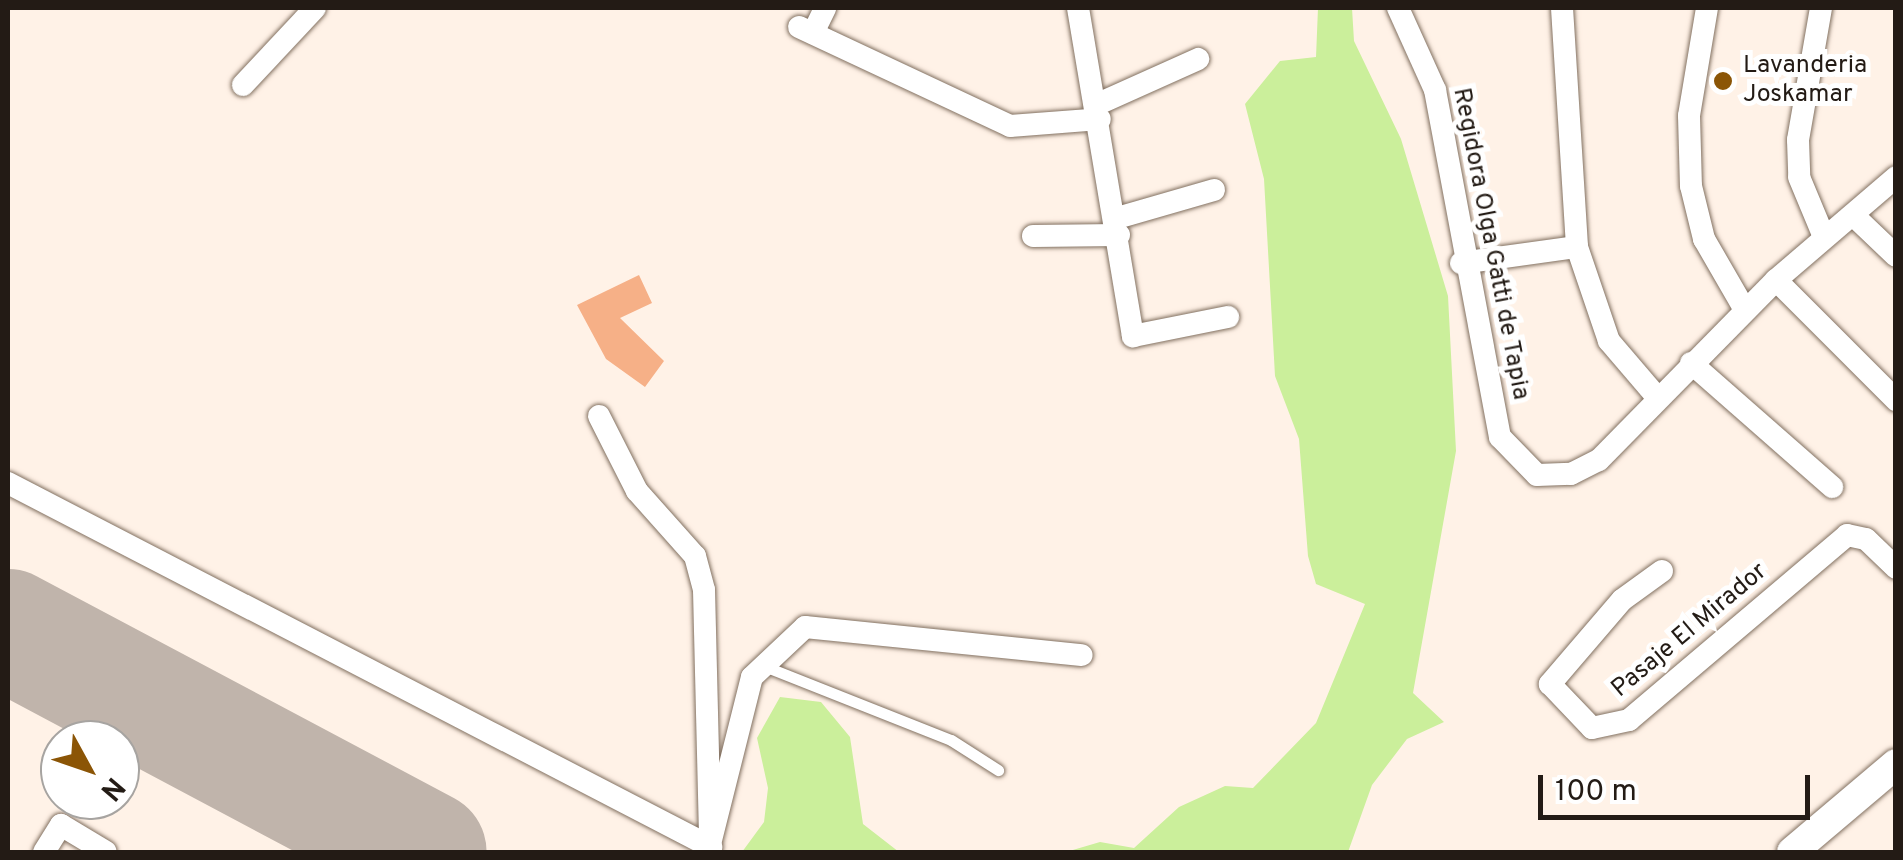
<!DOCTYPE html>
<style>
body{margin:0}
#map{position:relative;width:1903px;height:860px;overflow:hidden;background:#fff2e7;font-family:Overpass,sans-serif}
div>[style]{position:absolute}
.green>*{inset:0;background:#cbef9b}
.runway>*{height:122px;margin:-61px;padding:0 61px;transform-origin:61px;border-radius:61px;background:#c0b4ab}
.building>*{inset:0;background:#f6b087}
.roads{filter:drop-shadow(0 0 2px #827060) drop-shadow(0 0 2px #827060)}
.lane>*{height:11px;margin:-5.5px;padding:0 5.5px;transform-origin:5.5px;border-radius:5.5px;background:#fff}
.street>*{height:22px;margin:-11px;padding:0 11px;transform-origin:11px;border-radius:11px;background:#fff}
.secondary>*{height:30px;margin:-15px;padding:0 15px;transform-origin:15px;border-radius:15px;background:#fff}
.dots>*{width:28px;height:28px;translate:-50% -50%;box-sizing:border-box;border:5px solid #fff;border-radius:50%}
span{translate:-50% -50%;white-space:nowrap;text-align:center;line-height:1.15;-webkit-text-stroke:10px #fff;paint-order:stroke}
.poi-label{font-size:25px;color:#231b15}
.left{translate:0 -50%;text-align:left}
.street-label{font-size:25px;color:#231b15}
.frame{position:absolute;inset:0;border:10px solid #231b15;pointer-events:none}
.north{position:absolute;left:40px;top:720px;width:100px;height:100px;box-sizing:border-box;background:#fff;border:2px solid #a7a4a1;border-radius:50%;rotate:130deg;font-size:28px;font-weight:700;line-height:40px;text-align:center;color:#231b15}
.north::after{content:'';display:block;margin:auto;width:35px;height:45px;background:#8b5506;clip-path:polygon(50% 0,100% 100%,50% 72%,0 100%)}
.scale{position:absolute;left:1538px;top:775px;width:272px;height:45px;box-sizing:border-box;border:5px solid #231b15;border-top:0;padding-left:12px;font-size:30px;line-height:35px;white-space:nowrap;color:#231b15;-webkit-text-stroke:8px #fff;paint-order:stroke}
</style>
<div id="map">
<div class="green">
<i style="clip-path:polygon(1318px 8px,1352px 8px,1354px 41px,1401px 139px,1448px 296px,1456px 451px,1413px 693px,1444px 722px,1407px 739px,1372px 785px,1348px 852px,1066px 852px,1100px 842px,1134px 848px,1179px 807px,1225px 786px,1253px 788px,1316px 723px,1365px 604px,1316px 584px,1308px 556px,1299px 439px,1275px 376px,1264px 179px,1245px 104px,1280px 61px,1316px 57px)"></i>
<i style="clip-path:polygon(780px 697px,821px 702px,850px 737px,863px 824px,899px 852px,742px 852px,764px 822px,768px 788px,757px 738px)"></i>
</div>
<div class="runway">
<i style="left:8px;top:630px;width:473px;rotate:28deg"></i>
</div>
<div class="building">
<i style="clip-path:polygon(639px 275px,652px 303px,620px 318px,664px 361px,645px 387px,606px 359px,577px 305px)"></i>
</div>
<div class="roads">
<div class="lane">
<i style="left:764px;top:666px;width:201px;rotate:21.6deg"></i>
<i style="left:951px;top:740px;width:56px;rotate:32.6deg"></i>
</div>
<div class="street">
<i style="left:1078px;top:8px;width:333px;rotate:80.5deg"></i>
<i style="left:1133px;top:336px;width:97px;rotate:-11.3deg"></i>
<i style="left:1398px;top:8px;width:90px;rotate:65.7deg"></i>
<i style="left:1435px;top:90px;width:353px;rotate:79.4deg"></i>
<i style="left:1500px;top:437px;width:53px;rotate:45.8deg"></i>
<i style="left:1537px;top:475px;width:34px;rotate:-2deg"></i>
<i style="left:1571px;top:474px;width:31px;rotate:-27deg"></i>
<i style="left:1599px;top:460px;width:252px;rotate:-45.5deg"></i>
<i style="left:1776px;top:280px;width:158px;rotate:-40.6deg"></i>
<i style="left:1562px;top:8px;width:239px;rotate:86.4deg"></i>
<i style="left:1577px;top:247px;width:99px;rotate:71.2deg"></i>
<i style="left:1609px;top:341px;width:74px;rotate:49.4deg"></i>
<i style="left:1707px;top:8px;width:109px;rotate:99.5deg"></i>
<i style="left:1689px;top:116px;width:70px;rotate:88.4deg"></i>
<i style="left:1691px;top:186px;width:55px;rotate:76.2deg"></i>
<i style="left:1704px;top:239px;width:82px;rotate:60deg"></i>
<i style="left:1821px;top:8px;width:134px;rotate:99.9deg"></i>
<i style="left:1798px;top:140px;width:37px;rotate:88deg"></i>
<i style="left:1799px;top:177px;width:65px;rotate:67.4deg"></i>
<i style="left:799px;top:27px;width:233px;rotate:25.1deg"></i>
<i style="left:1010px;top:126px;width:90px;rotate:-4.4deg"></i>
<i style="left:813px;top:33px;width:28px;rotate:-64deg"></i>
<i style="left:243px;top:85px;width:105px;rotate:-46.9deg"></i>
<i style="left:1098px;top:104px;width:110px;rotate:-24.2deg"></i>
<i style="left:1853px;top:215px;width:59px;rotate:43.6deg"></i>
<i style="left:1117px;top:218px;width:101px;rotate:-16.1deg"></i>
<i style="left:1033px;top:236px;width:86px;rotate:-0.7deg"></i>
<i style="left:1461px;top:263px;width:117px;rotate:-7.9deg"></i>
<i style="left:1776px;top:280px;width:170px;rotate:45deg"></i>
<i style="left:1691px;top:363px;width:188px;rotate:41.3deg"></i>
<i style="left:599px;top:416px;width:84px;rotate:63.1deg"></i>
<i style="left:637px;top:491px;width:87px;rotate:48.3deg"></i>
<i style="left:695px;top:556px;width:35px;rotate:75deg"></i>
<i style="left:704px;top:590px;width:254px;rotate:88.6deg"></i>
<i style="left:8px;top:483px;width:792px;rotate:27.37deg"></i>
<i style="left:1662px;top:571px;width:49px;rotate:144.1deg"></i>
<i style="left:1622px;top:600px;width:111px;rotate:130.6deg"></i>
<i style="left:1550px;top:684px;width:61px;rotate:46.3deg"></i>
<i style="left:1592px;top:728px;width:38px;rotate:-12deg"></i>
<i style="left:1629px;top:720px;width:286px;rotate:-40.3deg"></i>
<i style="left:1847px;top:535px;width:19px;rotate:12deg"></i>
<i style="left:1866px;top:539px;width:42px;rotate:44deg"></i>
<i style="left:44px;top:852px;width:32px;rotate:-58deg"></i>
<i style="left:61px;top:825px;width:52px;rotate:31deg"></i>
<i style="left:708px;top:852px;width:180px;rotate:-75.9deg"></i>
<i style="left:752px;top:677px;width:73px;rotate:-43.3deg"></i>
<i style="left:805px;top:627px;width:278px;rotate:5.8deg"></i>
</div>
<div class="secondary">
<i style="left:1792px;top:852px;width:136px;rotate:-40.2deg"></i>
</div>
</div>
<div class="dots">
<i style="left:1723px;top:81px;background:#8b5506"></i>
</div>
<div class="poi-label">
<span class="left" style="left:1743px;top:81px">Lavanderia<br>Joskamar</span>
</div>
<div class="street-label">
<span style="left:1490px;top:244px;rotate:79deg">Regidora Olga Gatti de Tapia</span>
<span style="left:1690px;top:631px;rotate:-40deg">Pasaje El Mirador</span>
</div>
<div class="frame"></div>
<div class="north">N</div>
<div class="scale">100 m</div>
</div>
